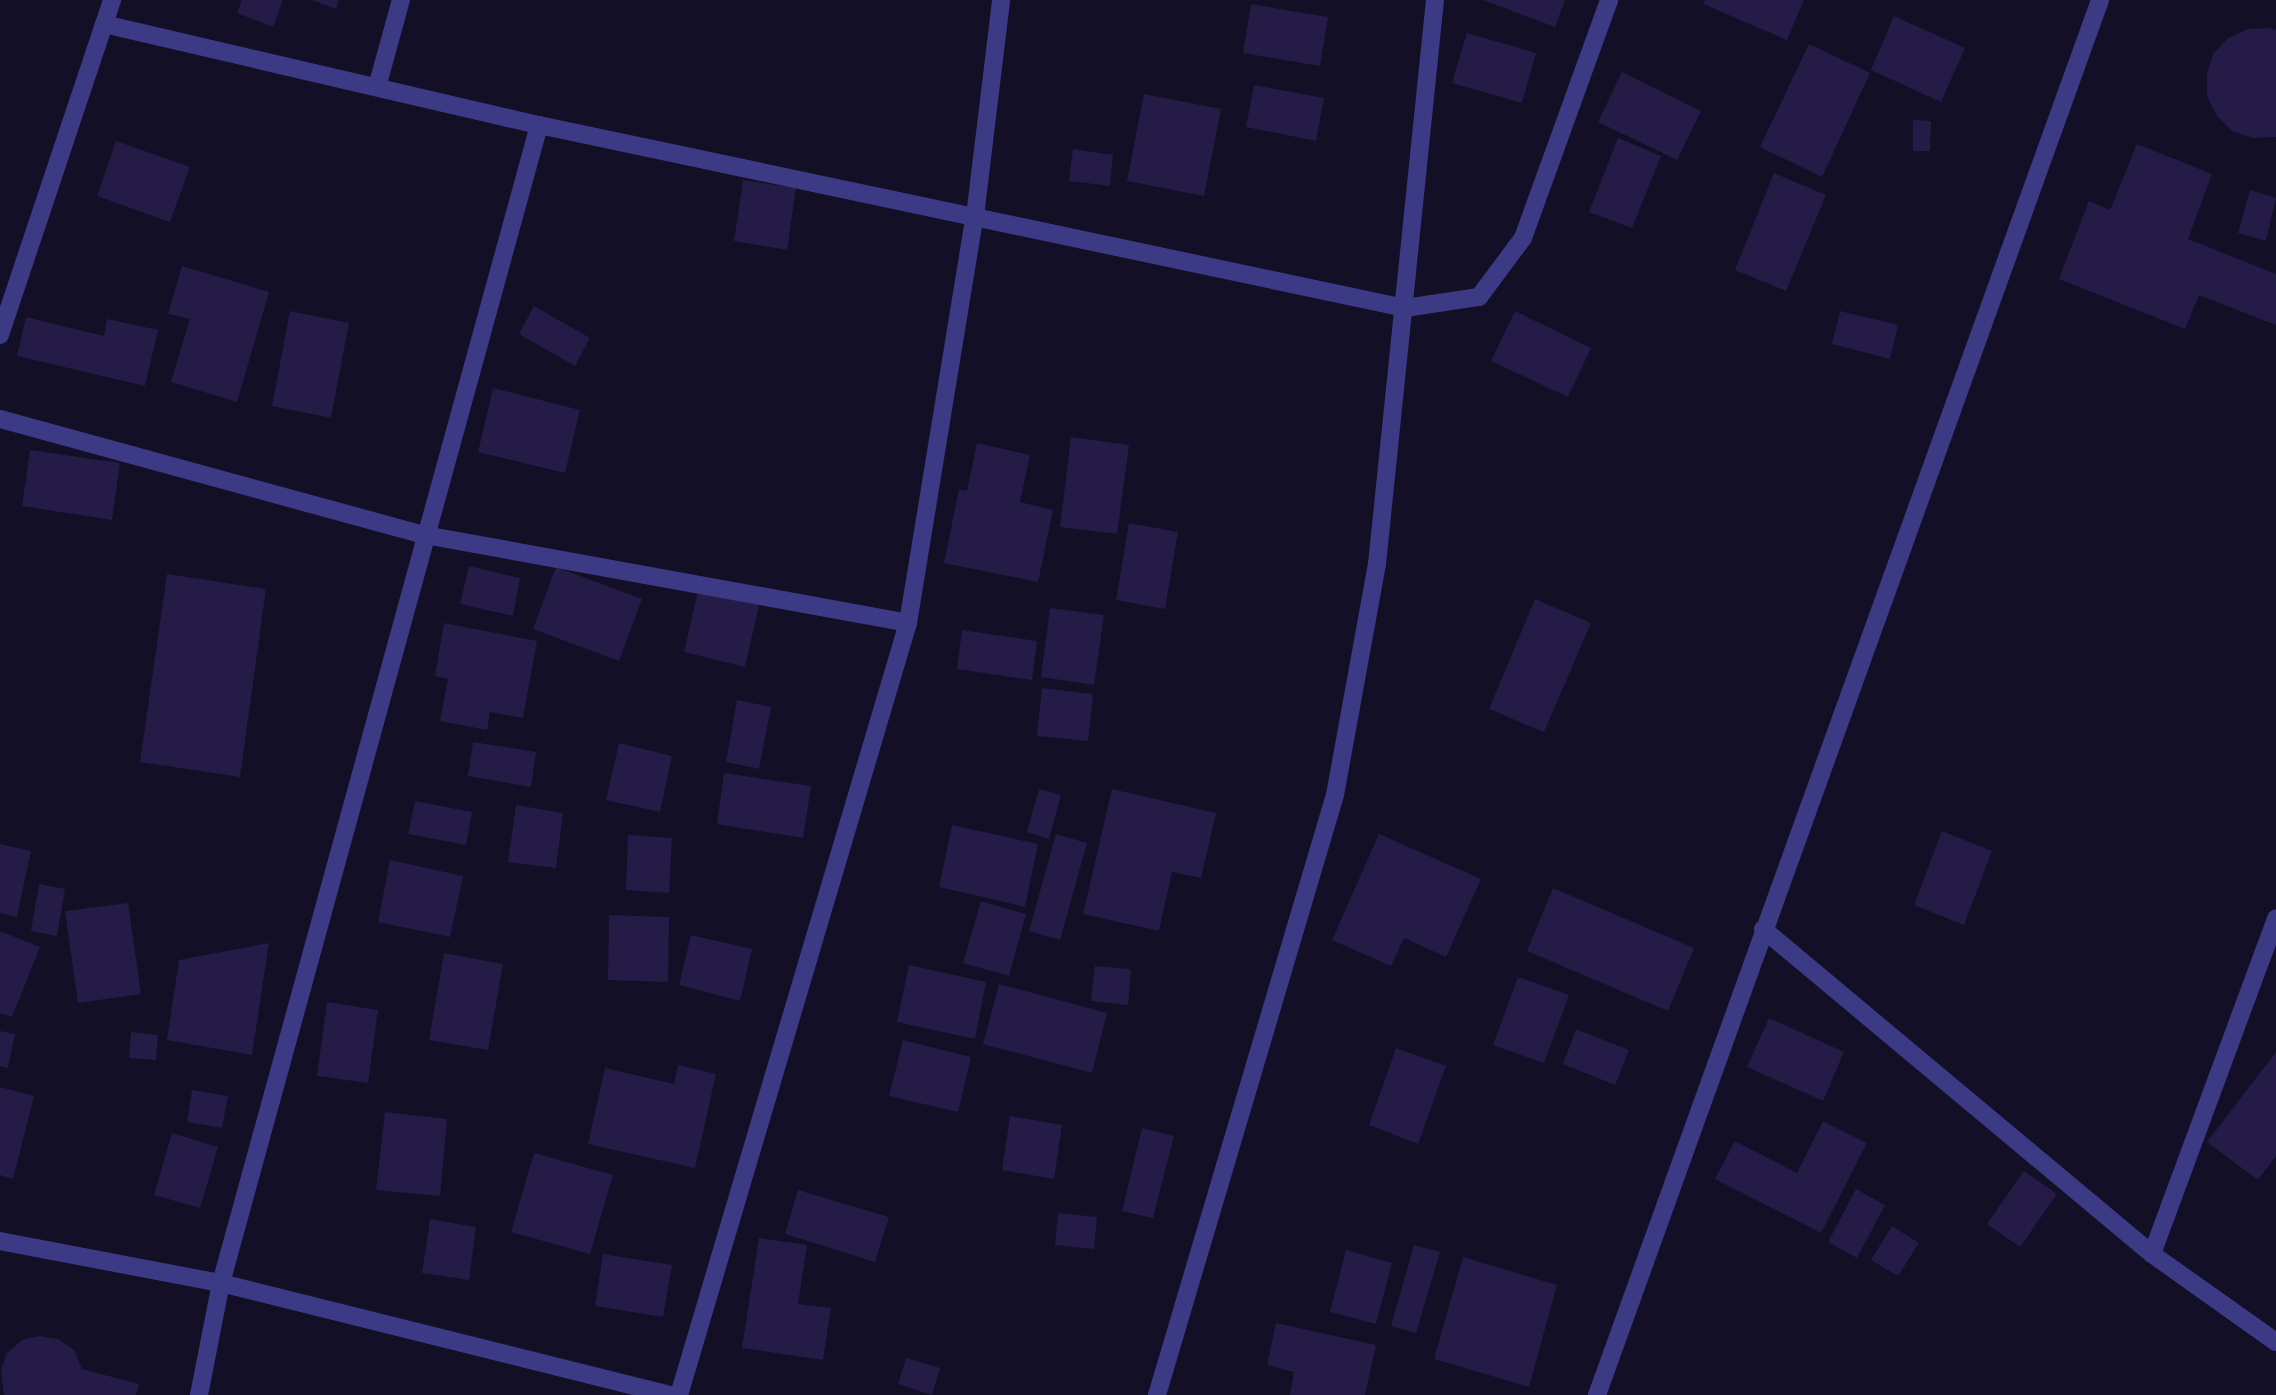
<!DOCTYPE html>
<style>
body{margin:0}
#map{position:relative;width:2276px;height:1395px;overflow:hidden;background:#130f26;font-family:Jost,sans-serif}
div>[style]{position:absolute}
.building>*{inset:0;background:#241b47}
.lane>*{height:18px;margin:-9px;padding:0 9px;transform-origin:9px;border-radius:9px;background:#3d3a85}
.street>*{height:18px;margin:-9px;padding:0 9px;transform-origin:9px;border-radius:9px;background:#3d3a85}
span{translate:-50% -50%;white-space:nowrap;text-align:center;line-height:1.15;-webkit-text-stroke:6px #130f26;paint-order:stroke}
</style>
<div id="map">
<div class="building">
<i style="clip-path:polygon(242px 0,283px 0,273px 27px,237px 13px)"></i>
<i style="clip-path:polygon(312px 0,339px 0,336px 9px)"></i>
<i style="clip-path:polygon(1483px 0,1565px 0,1555px 27px)"></i>
<i style="clip-path:polygon(1705px 0,1804px 0,1787px 40px,1703px 4px)"></i>
<i style="clip-path:polygon(1251px 4px,1328px 17px,1320px 66px,1243px 53px)"></i>
<i style="clip-path:polygon(1894px 16px,1965px 48px,1941px 102px,1871px 70px)"></i>
<i style="clip-path:polygon(2270px 28px,2276px 30px,2276px 137px,2253px 138px,2232px 131px,2217px 116px,2207px 96px,2207px 74px,2213px 54px,2228px 38px,2248px 29px)"></i>
<i style="clip-path:polygon(1467px 33px,1536px 53px,1522px 103px,1452px 83px)"></i>
<i style="clip-path:polygon(1809px 44px,1870px 73px,1822px 177px,1760px 147px)"></i>
<i style="clip-path:polygon(1622px 72px,1701px 111px,1677px 160px,1598px 122px)"></i>
<i style="clip-path:polygon(1254px 85px,1324px 98px,1316px 141px,1246px 127px)"></i>
<i style="clip-path:polygon(1144px 94px,1221px 109px,1204px 196px,1127px 181px)"></i>
<i style="clip-path:polygon(1913px 120px,1931px 121px,1930px 151px,1913px 151px)"></i>
<i style="clip-path:polygon(1618px 138px,1661px 156px,1632px 228px,1589px 212px)"></i>
<i style="clip-path:polygon(116px 141px,190px 167px,170px 222px,97px 196px)"></i>
<i style="clip-path:polygon(2137px 144px,2212px 174px,2188px 239px,2276px 274px,2276px 325px,2199px 295px,2185px 329px,2059px 279px,2089px 201px,2110px 210px)"></i>
<i style="clip-path:polygon(1073px 149px,1113px 155px,1110px 186px,1069px 181px)"></i>
<i style="clip-path:polygon(1774px 173px,1826px 195px,1786px 291px,1735px 270px)"></i>
<i style="clip-path:polygon(743px 180px,796px 188px,787px 250px,734px 241px)"></i>
<i style="clip-path:polygon(2250px 190px,2276px 198px,2266px 241px,2238px 233px)"></i>
<i style="clip-path:polygon(182px 266px,269px 292px,237px 402px,171px 382px,190px 319px,168px 314px)"></i>
<i style="clip-path:polygon(534px 306px,590px 338px,575px 366px,519px 334px)"></i>
<i style="clip-path:polygon(290px 311px,349px 323px,331px 418px,272px 406px)"></i>
<i style="clip-path:polygon(1515px 311px,1591px 348px,1568px 397px,1491px 361px)"></i>
<i style="clip-path:polygon(1840px 311px,1898px 325px,1890px 359px,1832px 344px)"></i>
<i style="clip-path:polygon(26px 317px,104px 336px,107px 319px,158px 330px,145px 386px,17px 356px)"></i>
<i style="clip-path:polygon(493px 388px,580px 410px,565px 473px,478px 452px)"></i>
<i style="clip-path:polygon(1071px 437px,1129px 445px,1117px 534px,1060px 527px)"></i>
<i style="clip-path:polygon(977px 443px,1030px 455px,1020px 502px,1053px 510px,1038px 582px,944px 563px,959px 489px,967px 491px)"></i>
<i style="clip-path:polygon(30px 450px,120px 463px,112px 520px,22px 506px)"></i>
<i style="clip-path:polygon(1129px 523px,1178px 532px,1165px 609px,1116px 600px)"></i>
<i style="clip-path:polygon(469px 566px,520px 578px,513px 616px,460px 604px)"></i>
<i style="clip-path:polygon(556px 567px,642px 599px,619px 661px,533px 629px)"></i>
<i style="clip-path:polygon(167px 574px,266px 589px,240px 777px,140px 762px)"></i>
<i style="clip-path:polygon(699px 587px,760px 601px,745px 667px,684px 652px)"></i>
<i style="clip-path:polygon(1535px 599px,1591px 623px,1544px 732px,1489px 709px)"></i>
<i style="clip-path:polygon(1050px 608px,1104px 615px,1094px 685px,1041px 677px)"></i>
<i style="clip-path:polygon(444px 623px,537px 641px,523px 718px,490px 712px,487px 730px,440px 721px,448px 679px,435px 676px)"></i>
<i style="clip-path:polygon(962px 630px,1037px 641px,1032px 680px,957px 669px)"></i>
<i style="clip-path:polygon(1042px 688px,1093px 694px,1088px 741px,1037px 736px)"></i>
<i style="clip-path:polygon(737px 700px,771px 707px,759px 769px,726px 762px)"></i>
<i style="clip-path:polygon(473px 742px,536px 752px,531px 787px,468px 776px)"></i>
<i style="clip-path:polygon(619px 743px,672px 756px,660px 812px,606px 800px)"></i>
<i style="clip-path:polygon(724px 773px,811px 786px,803px 838px,717px 824px)"></i>
<i style="clip-path:polygon(1039px 789px,1061px 795px,1049px 839px,1027px 832px)"></i>
<i style="clip-path:polygon(1112px 789px,1216px 813px,1201px 878px,1172px 872px,1159px 931px,1083px 914px)"></i>
<i style="clip-path:polygon(415px 801px,472px 812px,466px 845px,408px 834px)"></i>
<i style="clip-path:polygon(516px 805px,563px 813px,556px 868px,508px 862px)"></i>
<i style="clip-path:polygon(952px 825px,1038px 844px,1025px 907px,939px 887px)"></i>
<i style="clip-path:polygon(1942px 831px,1992px 851px,1964px 925px,1914px 905px)"></i>
<i style="clip-path:polygon(1056px 834px,1087px 843px,1060px 940px,1029px 931px)"></i>
<i style="clip-path:polygon(1379px 834px,1481px 879px,1446px 957px,1404px 938px,1391px 966px,1332px 940px)"></i>
<i style="clip-path:polygon(628px 835px,672px 838px,669px 893px,626px 890px)"></i>
<i style="clip-path:polygon(0 844px,31px 851px,17px 917px,0 913px)"></i>
<i style="clip-path:polygon(390px 860px,463px 876px,450px 937px,378px 922px)"></i>
<i style="clip-path:polygon(39px 884px,65px 889px,57px 936px,31px 931px)"></i>
<i style="clip-path:polygon(1553px 888px,1694px 948px,1668px 1011px,1527px 951px)"></i>
<i style="clip-path:polygon(981px 901px,1026px 914px,1009px 976px,963px 963px)"></i>
<i style="clip-path:polygon(128px 903px,141px 994px,78px 1003px,65px 911px)"></i>
<i style="clip-path:polygon(609px 915px,669px 917px,668px 982px,608px 980px)"></i>
<i style="clip-path:polygon(0 931px,40px 947px,12px 1017px,0 1013px)"></i>
<i style="clip-path:polygon(691px 935px,752px 949px,740px 1001px,679px 985px)"></i>
<i style="clip-path:polygon(269px 943px,252px 1055px,167px 1040px,179px 960px)"></i>
<i style="clip-path:polygon(444px 953px,503px 964px,488px 1050px,429px 1040px)"></i>
<i style="clip-path:polygon(909px 965px,986px 982px,975px 1039px,897px 1022px)"></i>
<i style="clip-path:polygon(1095px 966px,1131px 969px,1128px 1005px,1091px 1001px)"></i>
<i style="clip-path:polygon(1518px 977px,1569px 995px,1544px 1063px,1493px 1045px)"></i>
<i style="clip-path:polygon(999px 984px,1107px 1013px,1092px 1073px,983px 1044px)"></i>
<i style="clip-path:polygon(327px 1002px,378px 1010px,368px 1083px,317px 1076px)"></i>
<i style="clip-path:polygon(1769px 1018px,1844px 1052px,1823px 1101px,1747px 1067px)"></i>
<i style="clip-path:polygon(1576px 1029px,1629px 1050px,1615px 1085px,1563px 1064px)"></i>
<i style="clip-path:polygon(0 1031px,15px 1034px,8px 1068px,0 1066px)"></i>
<i style="clip-path:polygon(131px 1032px,158px 1035px,156px 1060px,129px 1058px)"></i>
<i style="clip-path:polygon(903px 1040px,971px 1057px,958px 1112px,889px 1096px)"></i>
<i style="clip-path:polygon(1396px 1048px,1446px 1066px,1418px 1144px,1369px 1125px)"></i>
<i style="clip-path:polygon(2276px 1052px,2276px 1156px,2258px 1180px,2207px 1142px)"></i>
<i style="clip-path:polygon(678px 1065px,716px 1074px,695px 1168px,588px 1144px,605px 1068px,674px 1084px)"></i>
<i style="clip-path:polygon(0 1087px,34px 1096px,13px 1179px,0 1175px)"></i>
<i style="clip-path:polygon(192px 1090px,228px 1096px,222px 1128px,187px 1122px)"></i>
<i style="clip-path:polygon(385px 1112px,447px 1119px,440px 1196px,376px 1190px)"></i>
<i style="clip-path:polygon(1010px 1116px,1062px 1125px,1054px 1179px,1002px 1170px)"></i>
<i style="clip-path:polygon(1823px 1121px,1867px 1143px,1821px 1233px,1715px 1179px,1735px 1141px,1797px 1173px)"></i>
<i style="clip-path:polygon(1142px 1128px,1174px 1136px,1153px 1218px,1122px 1211px)"></i>
<i style="clip-path:polygon(172px 1133px,218px 1147px,200px 1208px,154px 1195px)"></i>
<i style="clip-path:polygon(534px 1153px,613px 1175px,590px 1254px,511px 1232px)"></i>
<i style="clip-path:polygon(2024px 1171px,2057px 1194px,2020px 1247px,1987px 1224px)"></i>
<i style="clip-path:polygon(1856px 1189px,1885px 1205px,1857px 1258px,1828px 1242px)"></i>
<i style="clip-path:polygon(798px 1190px,889px 1217px,875px 1262px,785px 1234px)"></i>
<i style="clip-path:polygon(1058px 1213px,1097px 1217px,1094px 1249px,1055px 1245px)"></i>
<i style="clip-path:polygon(430px 1219px,476px 1227px,469px 1280px,422px 1273px)"></i>
<i style="clip-path:polygon(1892px 1226px,1919px 1243px,1898px 1276px,1871px 1260px)"></i>
<i style="clip-path:polygon(759px 1238px,807px 1245px,798px 1304px,831px 1308px,823px 1360px,742px 1348px)"></i>
<i style="clip-path:polygon(1414px 1245px,1440px 1252px,1416px 1333px,1391px 1326px)"></i>
<i style="clip-path:polygon(1346px 1250px,1392px 1263px,1376px 1324px,1330px 1312px)"></i>
<i style="clip-path:polygon(603px 1254px,672px 1265px,663px 1317px,595px 1306px)"></i>
<i style="clip-path:polygon(1463px 1257px,1557px 1285px,1529px 1387px,1434px 1359px)"></i>
<i style="clip-path:polygon(1276px 1323px,1376px 1345px,1365px 1395px,1290px 1395px,1294px 1372px,1267px 1365px)"></i>
<i style="clip-path:polygon(39px 1336px,58px 1339px,74px 1350px,82px 1369px,139px 1384px,136px 1395px,4px 1395px,1px 1370px,7px 1353px,22px 1340px)"></i>
<i style="clip-path:polygon(906px 1358px,940px 1368px,932px 1395px,898px 1384px)"></i>
</div>
<div class="lane">
<i style="left:1763px;top:929px;width:507px;rotate:39.88deg"></i>
<i style="left:2152px;top:1254px;width:152px;rotate:35.4deg"></i>
<i style="left:199px;top:1395px;width:114px;rotate:-78.9deg"></i>
</div>
<div class="street">
<i style="left:104px;top:24px;width:447px;rotate:13.1deg"></i>
<i style="left:539px;top:125px;width:885px;rotate:11.93deg"></i>
<i style="left:1405px;top:308px;width:75px;rotate:-8.5deg"></i>
<i style="left:1479px;top:297px;width:74px;rotate:-53.3deg"></i>
<i style="left:1523px;top:238px;width:253px;rotate:-70.1deg"></i>
<i style="left:377px;top:87px;width:90px;rotate:-74.6deg"></i>
<i style="left:0;top:335px;width:353px;rotate:-71.5deg"></i>
<i style="left:0;top:419px;width:441px;rotate:15.3deg"></i>
<i style="left:425px;top:535px;width:491px;rotate:10.3deg"></i>
<i style="left:0;top:1241px;width:225px;rotate:10.8deg"></i>
<i style="left:221px;top:1283px;width:464px;rotate:14deg"></i>
<i style="left:2152px;top:1254px;width:358px;rotate:-69.7deg"></i>
<i style="left:221px;top:1283px;width:1201px;rotate:-74.64deg"></i>
<i style="left:679px;top:1395px;width:805px;rotate:-73.48deg"></i>
<i style="left:908px;top:623px;width:412px;rotate:-80.7deg"></i>
<i style="left:975px;top:216px;width:218px;rotate:-83.1deg"></i>
<i style="left:1157px;top:1395px;width:626px;rotate:-73.48deg"></i>
<i style="left:1335px;top:795px;width:235px;rotate:-79.7deg"></i>
<i style="left:1377px;top:564px;width:567px;rotate:-84.13deg"></i>
<i style="left:1597px;top:1395px;width:1483px;rotate:-70.17deg"></i>
</div>
</div>
